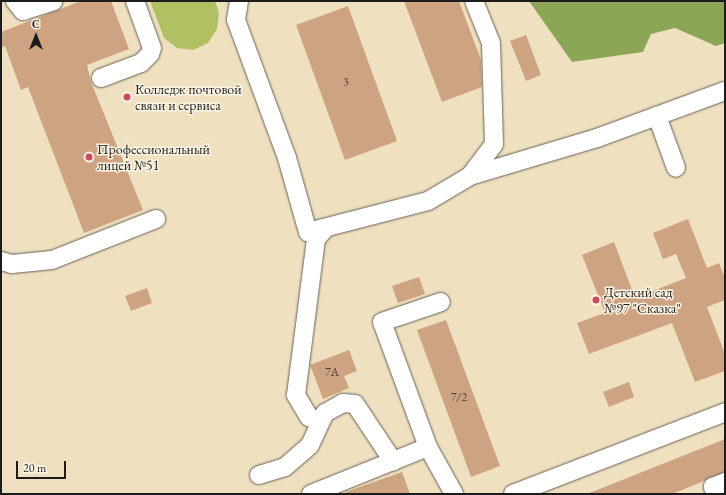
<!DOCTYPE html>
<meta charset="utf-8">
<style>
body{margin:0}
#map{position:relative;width:726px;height:495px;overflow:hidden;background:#efe0c0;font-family:"EB Garamond",serif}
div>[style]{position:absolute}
.green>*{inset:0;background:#b1c062}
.forest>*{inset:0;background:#8ca658}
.building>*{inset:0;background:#cea381}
.roads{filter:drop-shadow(0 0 1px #666155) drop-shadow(0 0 1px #666155)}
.minor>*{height:18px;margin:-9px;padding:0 9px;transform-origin:9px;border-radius:9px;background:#fff}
.dots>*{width:11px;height:11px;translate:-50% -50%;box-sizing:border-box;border:2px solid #fcf5e5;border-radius:50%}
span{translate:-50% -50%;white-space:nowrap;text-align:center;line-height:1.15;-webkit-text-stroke:3px #fcf5e5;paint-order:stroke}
.number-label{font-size:12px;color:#483e35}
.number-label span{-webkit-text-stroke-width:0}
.poi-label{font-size:14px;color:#1c1c1c}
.left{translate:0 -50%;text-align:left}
.frame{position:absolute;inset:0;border:2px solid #1c1c1c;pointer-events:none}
.north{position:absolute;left:16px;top:16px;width:40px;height:40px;-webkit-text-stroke:3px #fcf5e5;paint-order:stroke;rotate:0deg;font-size:11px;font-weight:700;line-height:16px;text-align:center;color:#1c1c1c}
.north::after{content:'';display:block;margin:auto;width:14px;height:18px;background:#1c1c1c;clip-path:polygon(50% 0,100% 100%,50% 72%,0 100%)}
.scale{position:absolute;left:16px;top:461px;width:50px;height:18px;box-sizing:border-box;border:2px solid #1c1c1c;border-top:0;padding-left:5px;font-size:12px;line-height:14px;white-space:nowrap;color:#1c1c1c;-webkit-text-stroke:3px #fcf5e5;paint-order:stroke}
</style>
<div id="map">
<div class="green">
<i style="clip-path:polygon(150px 1px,215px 1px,219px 13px,217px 29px,208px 43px,193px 50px,177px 48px,164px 38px)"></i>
</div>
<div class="forest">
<i style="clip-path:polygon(529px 1px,725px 1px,725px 43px,716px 46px,675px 28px,651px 34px,643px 52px,572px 62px)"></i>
</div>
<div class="building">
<i style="clip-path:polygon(81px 1px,111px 1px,129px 49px,87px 65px,91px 82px,143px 210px,84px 233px,28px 87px,21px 90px,5px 46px,1px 48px,1px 32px)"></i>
<i style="clip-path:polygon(404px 1px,459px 1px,481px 60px,482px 87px,442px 102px)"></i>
<i style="clip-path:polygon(348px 6px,397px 141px,345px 160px,296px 25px)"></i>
<i style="clip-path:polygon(526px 35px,541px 75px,526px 81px,510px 41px)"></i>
<i style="clip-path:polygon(688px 219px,707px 268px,719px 263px,725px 278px,725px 300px,707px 307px,725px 354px,725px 371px,695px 382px,672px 323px,589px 354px,577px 323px,605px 313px,582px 255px,614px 242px,635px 298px,686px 278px,676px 254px,663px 259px,653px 233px)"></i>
<i style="clip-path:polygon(419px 277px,425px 294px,398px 303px,392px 286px)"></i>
<i style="clip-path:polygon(147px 288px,152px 303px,131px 311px,125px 296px)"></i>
<i style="clip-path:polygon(446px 320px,500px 466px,471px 477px,417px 330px)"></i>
<i style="clip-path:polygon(349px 350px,357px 371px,344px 376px,349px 388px,323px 399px,310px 365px)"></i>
<i style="clip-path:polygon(629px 382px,634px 397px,609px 407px,603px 392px)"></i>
<i style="clip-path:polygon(725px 439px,725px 472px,704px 481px,672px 494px,587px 494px)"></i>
<i style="clip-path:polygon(402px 472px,410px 494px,346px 494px,346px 492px)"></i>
</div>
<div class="roads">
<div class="minor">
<i style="left:15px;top:1px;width:13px;rotate:51deg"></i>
<i style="left:23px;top:11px;width:32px;rotate:-18deg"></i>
<i style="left:239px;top:1px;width:19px;rotate:99deg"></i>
<i style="left:236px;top:20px;width:147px;rotate:69.7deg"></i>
<i style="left:287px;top:158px;width:77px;rotate:74.2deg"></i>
<i style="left:308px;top:232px;width:124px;rotate:-14.5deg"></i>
<i style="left:428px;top:201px;width:49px;rotate:-30.8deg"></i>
<i style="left:470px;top:176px;width:133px;rotate:-16.7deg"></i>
<i style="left:597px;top:138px;width:136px;rotate:-20.2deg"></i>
<i style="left:101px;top:78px;width:43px;rotate:-20.6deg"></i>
<i style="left:141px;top:63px;width:13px;rotate:-45deg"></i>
<i style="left:150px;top:54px;width:6px;rotate:-72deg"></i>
<i style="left:152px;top:48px;width:50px;rotate:-109.9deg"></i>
<i style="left:657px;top:116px;width:55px;rotate:69.9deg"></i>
<i style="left:470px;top:176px;width:40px;rotate:-53deg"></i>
<i style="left:494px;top:144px;width:101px;rotate:-91.7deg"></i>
<i style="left:491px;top:43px;width:45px;rotate:-112deg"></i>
<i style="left:1px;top:261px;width:11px;rotate:15deg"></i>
<i style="left:12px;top:264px;width:40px;rotate:-5.7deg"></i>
<i style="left:52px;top:260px;width:112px;rotate:-21.5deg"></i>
<i style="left:320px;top:422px;width:12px;rotate:-156deg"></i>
<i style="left:309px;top:417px;width:26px;rotate:-121deg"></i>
<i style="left:296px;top:395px;width:157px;rotate:-82.7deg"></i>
<i style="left:316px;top:239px;width:15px;rotate:-48deg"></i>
<i style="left:428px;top:447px;width:133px;rotate:-110.2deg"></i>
<i style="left:382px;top:322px;width:62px;rotate:-18.7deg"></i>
<i style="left:259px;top:475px;width:27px;rotate:-17deg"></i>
<i style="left:285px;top:467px;width:33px;rotate:-41deg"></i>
<i style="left:310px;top:445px;width:35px;rotate:-65deg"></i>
<i style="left:325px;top:413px;width:21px;rotate:-29deg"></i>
<i style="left:343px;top:403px;width:12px;rotate:5deg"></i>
<i style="left:355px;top:404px;width:69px;rotate:56.3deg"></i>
<i style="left:311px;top:494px;width:126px;rotate:-21.9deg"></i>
<i style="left:428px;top:447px;width:54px;rotate:61deg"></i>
<i style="left:513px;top:494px;width:227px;rotate:-21.1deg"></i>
<i style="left:716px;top:494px;width:8px;rotate:-113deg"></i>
<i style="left:713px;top:487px;width:13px;rotate:-23deg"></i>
</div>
</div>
<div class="dots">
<i style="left:127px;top:97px;background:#d1495b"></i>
<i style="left:89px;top:157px;background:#d1495b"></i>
<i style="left:596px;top:300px;background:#d1495b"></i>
</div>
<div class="number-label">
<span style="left:346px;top:83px">3</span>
<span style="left:332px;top:373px">7А</span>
<span style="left:459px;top:398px">7/2</span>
</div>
<div class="poi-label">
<span class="left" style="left:135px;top:97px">Колледж почтовой<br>связи и сервиса</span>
<span class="left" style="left:97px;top:157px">Профессиональный<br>лицей №51</span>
<span class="left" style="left:604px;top:300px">Детский сад<br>№97 "Сказка"</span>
</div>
<div class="frame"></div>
<div class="north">С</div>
<div class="scale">20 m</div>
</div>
